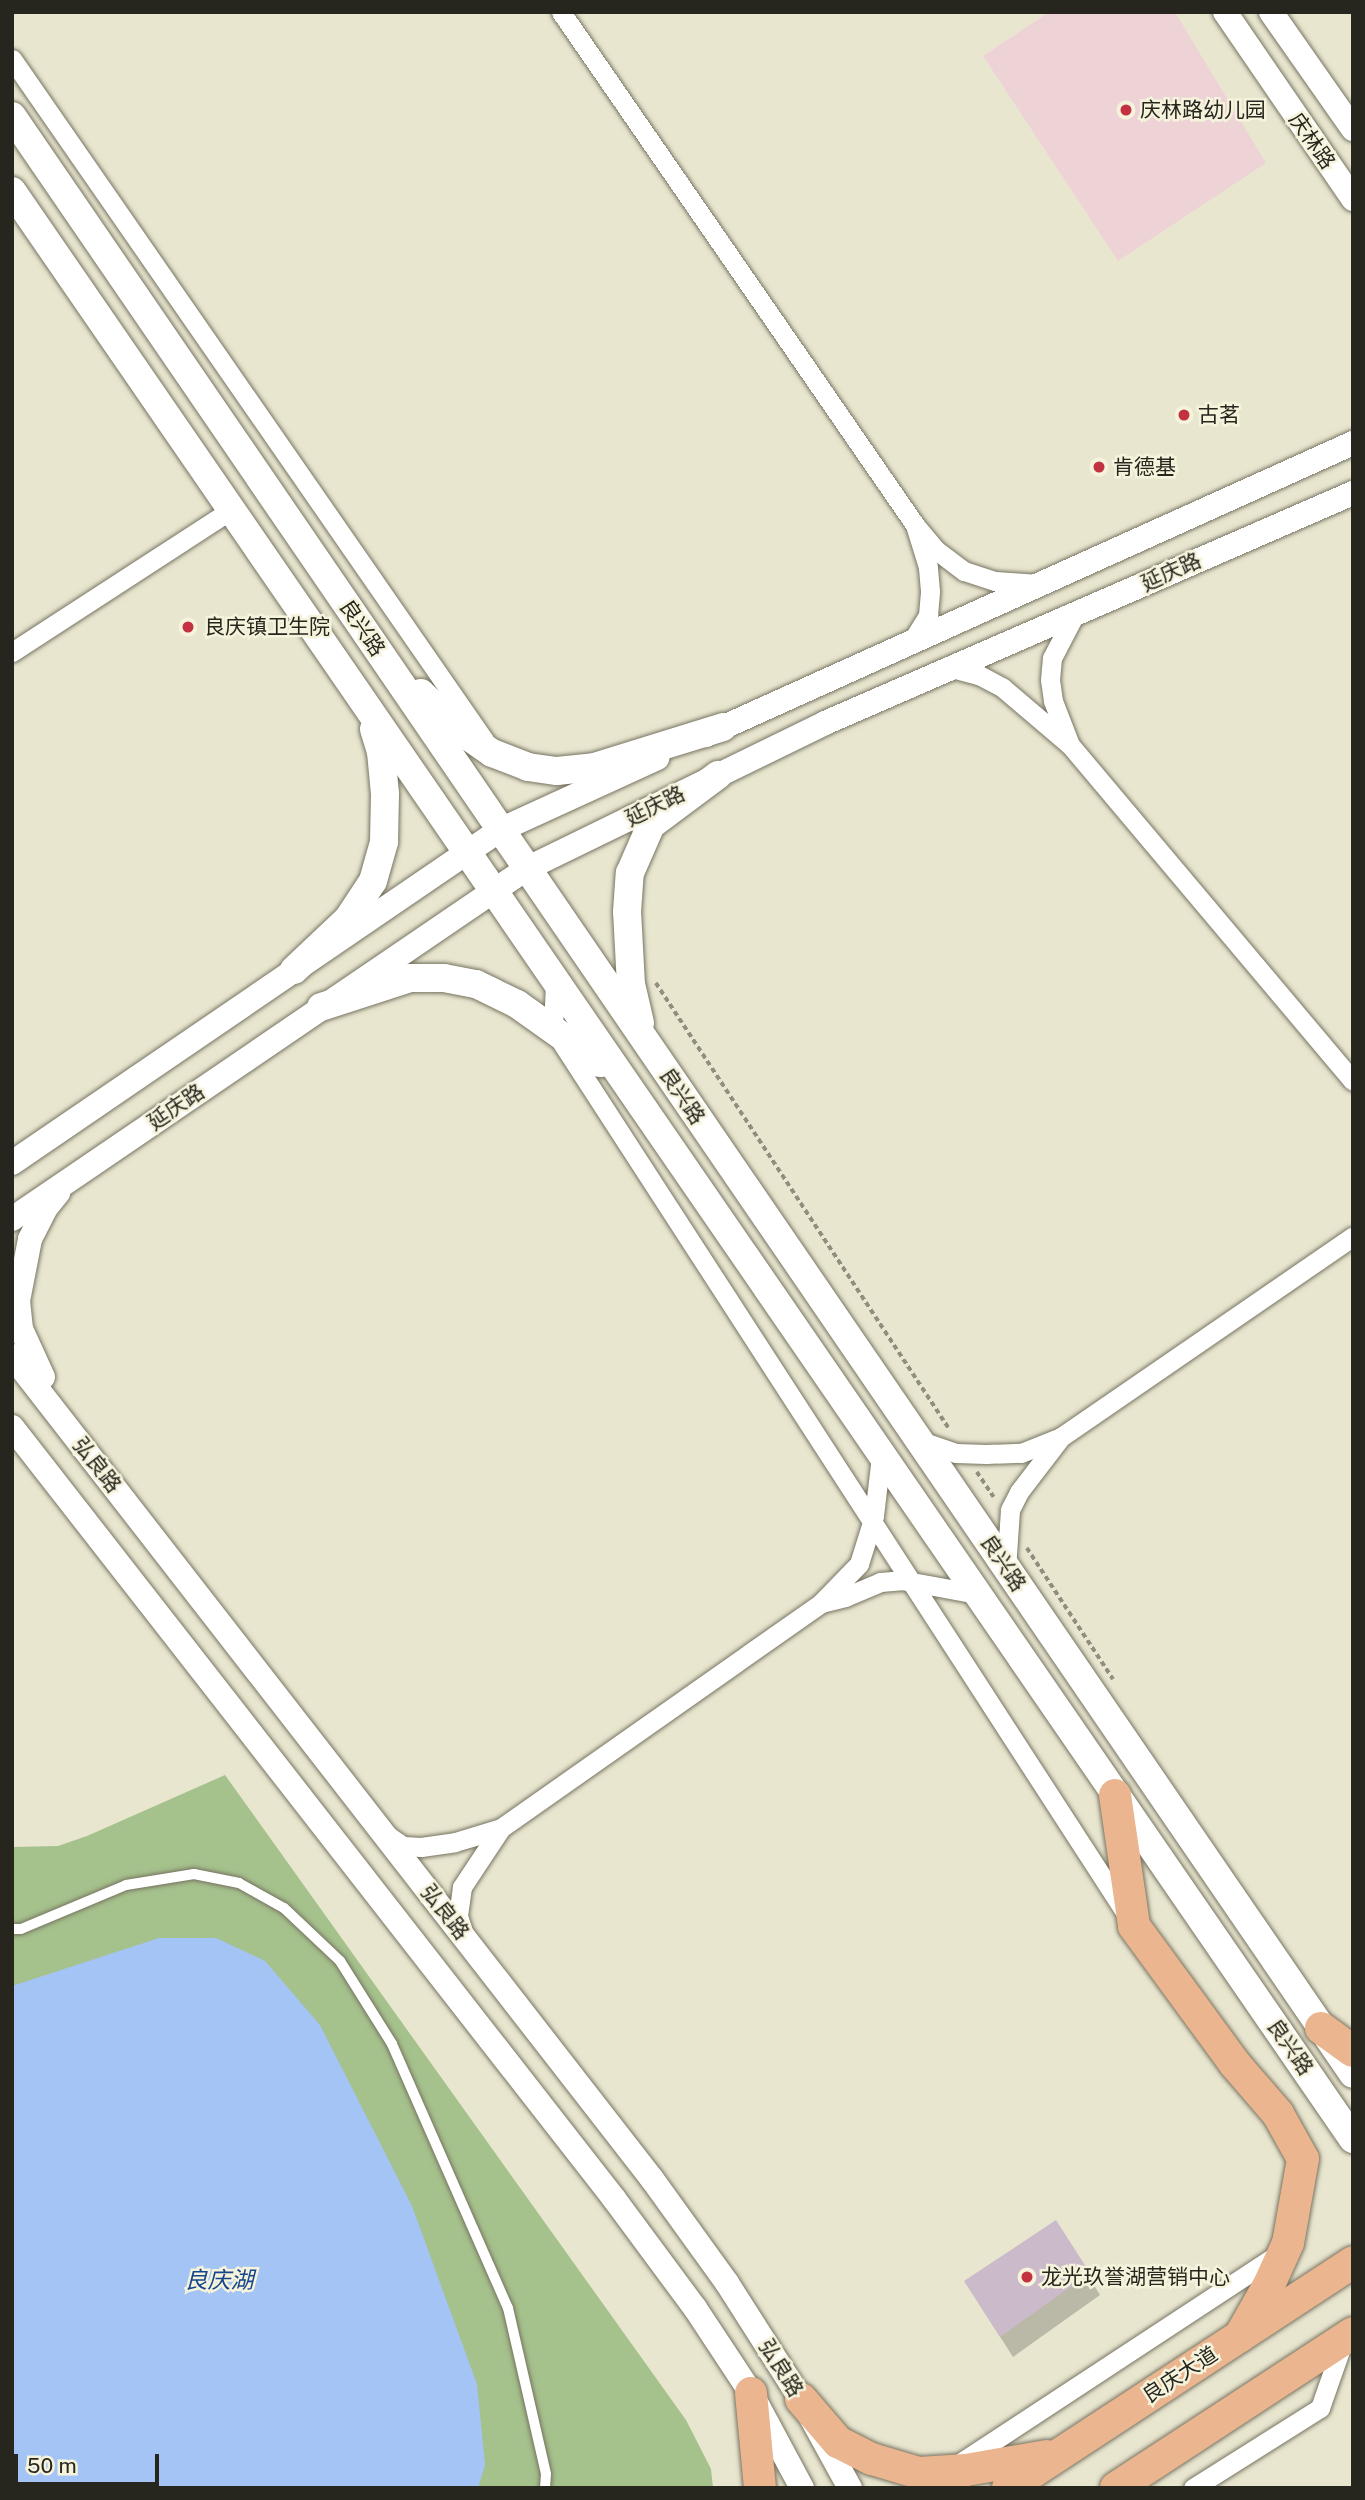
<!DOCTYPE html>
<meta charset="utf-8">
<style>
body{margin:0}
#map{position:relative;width:1365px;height:2500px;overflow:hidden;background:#e9e6d0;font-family:"Public Sans","Noto Sans SC",sans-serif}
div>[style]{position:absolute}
.education>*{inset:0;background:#eed3d6}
.green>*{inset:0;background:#a5c18c}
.water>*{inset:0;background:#a3c4f4}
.shadow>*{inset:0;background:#0003}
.building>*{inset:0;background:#cbbaca}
.path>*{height:3.5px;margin-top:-1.75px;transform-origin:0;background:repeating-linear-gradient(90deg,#908e7e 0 5px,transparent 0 8.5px)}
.roads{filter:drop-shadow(0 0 2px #777461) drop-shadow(0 0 2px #777461)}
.service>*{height:10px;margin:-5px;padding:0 5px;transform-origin:5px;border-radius:5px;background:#fff}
.minor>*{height:19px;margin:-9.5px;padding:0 9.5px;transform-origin:9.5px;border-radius:9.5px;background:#fff}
.tertiary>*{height:24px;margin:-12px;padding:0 12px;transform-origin:12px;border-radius:12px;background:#fff}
.secondary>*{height:28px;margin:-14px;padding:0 14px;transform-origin:14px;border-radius:14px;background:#fff}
.primary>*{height:32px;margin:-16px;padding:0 16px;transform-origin:16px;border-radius:16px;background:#eab58f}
.dots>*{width:19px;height:19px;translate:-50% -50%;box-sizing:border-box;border:4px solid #f6f3dd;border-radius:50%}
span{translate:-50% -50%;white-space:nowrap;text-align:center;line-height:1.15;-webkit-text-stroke:5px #f6f3dd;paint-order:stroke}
.poi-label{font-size:21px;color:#27261e}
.left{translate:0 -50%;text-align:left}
.street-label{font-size:21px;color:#27261e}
.water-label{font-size:23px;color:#15458a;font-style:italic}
.frame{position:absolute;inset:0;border:14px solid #27261e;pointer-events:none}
.scale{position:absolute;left:14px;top:2454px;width:145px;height:32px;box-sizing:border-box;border:4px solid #27261e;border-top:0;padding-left:9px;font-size:21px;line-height:24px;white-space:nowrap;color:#27261e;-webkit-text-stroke:5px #f6f3dd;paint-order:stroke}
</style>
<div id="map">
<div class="education">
<i style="clip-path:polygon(1049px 12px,1175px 12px,1266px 163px,1118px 261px,983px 56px)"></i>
</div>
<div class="green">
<i style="clip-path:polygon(225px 1775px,686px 2420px,711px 2469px,713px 2488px,12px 2488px,12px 1847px,58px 1846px,87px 1836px)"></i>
</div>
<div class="water">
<i style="clip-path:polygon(159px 1938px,216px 1938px,265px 1961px,320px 2025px,412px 2206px,477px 2384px,485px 2465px,478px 2488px,12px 2488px,12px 1986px)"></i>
</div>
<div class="shadow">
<i style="clip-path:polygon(1055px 2223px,1100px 2295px,1013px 2357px,978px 2302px)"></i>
</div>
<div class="building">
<i style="clip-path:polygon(1056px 2220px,1090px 2273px,1000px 2337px,964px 2281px)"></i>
</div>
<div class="path">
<i style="left:656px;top:983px;width:535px;rotate:56.67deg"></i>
<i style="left:977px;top:1472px;width:30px;rotate:56deg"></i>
<i style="left:1027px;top:1548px;width:157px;rotate:56.7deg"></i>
</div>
<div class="roads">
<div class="service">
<i style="left:12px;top:1929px;width:9px"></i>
<i style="left:21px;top:1929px;width:114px;rotate:-22.7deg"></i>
<i style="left:126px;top:1885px;width:69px;rotate:-9.2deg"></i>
<i style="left:194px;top:1874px;width:46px;rotate:11.3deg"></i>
<i style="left:239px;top:1883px;width:51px;rotate:29.1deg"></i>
<i style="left:284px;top:1908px;width:77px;rotate:43.4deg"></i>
<i style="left:340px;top:1961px;width:98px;rotate:57.9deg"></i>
<i style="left:392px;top:2044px;width:288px;rotate:66.3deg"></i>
<i style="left:508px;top:2308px;width:170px;rotate:77.1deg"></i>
<i style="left:546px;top:2474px;width:14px;rotate:94deg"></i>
</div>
<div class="minor">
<i style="left:561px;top:12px;width:623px;rotate:55.39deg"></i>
<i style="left:12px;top:59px;width:829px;rotate:55.27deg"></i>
<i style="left:912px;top:641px;width:31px;rotate:-58deg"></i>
<i style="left:928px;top:615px;width:24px;rotate:-85deg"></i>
<i style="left:930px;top:591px;width:24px;rotate:-95deg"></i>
<i style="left:928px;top:567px;width:44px;rotate:-107.2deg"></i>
<i style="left:915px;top:525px;width:33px;rotate:50deg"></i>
<i style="left:936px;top:550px;width:35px;rotate:37deg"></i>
<i style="left:964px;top:571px;width:33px;rotate:18deg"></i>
<i style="left:995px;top:581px;width:44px;rotate:3.9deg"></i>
<i style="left:12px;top:652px;width:261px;rotate:-33deg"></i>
<i style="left:952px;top:668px;width:28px;rotate:15deg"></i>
<i style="left:979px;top:675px;width:27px;rotate:28deg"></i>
<i style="left:1003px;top:688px;width:88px;rotate:40.4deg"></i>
<i style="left:1070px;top:745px;width:47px;rotate:-111.1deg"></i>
<i style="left:1053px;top:701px;width:21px;rotate:-98deg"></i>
<i style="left:1050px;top:680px;width:22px;rotate:-85deg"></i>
<i style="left:1052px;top:658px;width:50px;rotate:-62.4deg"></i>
<i style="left:1070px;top:745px;width:439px;rotate:49.9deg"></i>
<i style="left:555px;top:983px;width:46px;rotate:92.5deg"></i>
<i style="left:553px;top:1029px;width:1056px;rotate:57.06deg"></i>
<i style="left:1061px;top:1437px;width:354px;rotate:-34.5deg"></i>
<i style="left:918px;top:1440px;width:40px;rotate:18.9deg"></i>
<i style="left:956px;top:1453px;width:30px;rotate:2deg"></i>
<i style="left:986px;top:1454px;width:35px;rotate:-2deg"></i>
<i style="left:1021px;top:1453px;width:43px;rotate:-21.8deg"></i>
<i style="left:1061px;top:1437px;width:69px;rotate:127.4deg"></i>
<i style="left:1019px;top:1492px;width:20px;rotate:117deg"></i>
<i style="left:1010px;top:1510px;width:58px;rotate:93.9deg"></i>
<i style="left:881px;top:1456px;width:60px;rotate:96.7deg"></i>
<i style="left:874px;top:1516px;width:50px;rotate:107.4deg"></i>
<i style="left:859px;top:1564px;width:54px;rotate:134.3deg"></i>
<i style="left:821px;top:1603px;width:25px;rotate:-14deg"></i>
<i style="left:845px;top:1597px;width:38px;rotate:-23deg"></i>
<i style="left:880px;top:1582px;width:21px;rotate:-5deg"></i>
<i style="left:901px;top:1580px;width:77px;rotate:10.4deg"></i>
<i style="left:501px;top:1828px;width:391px;rotate:-35.1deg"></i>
<i style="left:387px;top:1835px;width:19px;rotate:35deg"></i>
<i style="left:403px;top:1846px;width:18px;rotate:3deg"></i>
<i style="left:421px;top:1847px;width:34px;rotate:-8deg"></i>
<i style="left:455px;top:1842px;width:48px;rotate:-16.9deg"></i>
<i style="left:501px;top:1828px;width:71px;rotate:123.5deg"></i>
<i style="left:462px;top:1887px;width:29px;rotate:98deg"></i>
<i style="left:458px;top:1916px;width:19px;rotate:72deg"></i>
<i style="left:954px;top:2467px;width:390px;rotate:-33.3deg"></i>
<i style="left:1193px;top:2488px;width:150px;rotate:-32.2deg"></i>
<i style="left:1320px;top:2408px;width:73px;rotate:-70.8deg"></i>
</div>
<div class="tertiary">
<i style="left:1225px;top:12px;width:227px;rotate:55.6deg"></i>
<i style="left:1271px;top:12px;width:143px;rotate:55deg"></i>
<i style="left:706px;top:735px;width:710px;rotate:-24.29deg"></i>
<i style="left:12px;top:1163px;width:591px;rotate:-34.31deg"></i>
<i style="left:500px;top:830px;width:173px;rotate:-24.6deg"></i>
<i style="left:12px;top:1219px;width:622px;rotate:-34.25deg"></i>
<i style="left:526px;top:869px;width:333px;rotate:-26deg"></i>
<i style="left:825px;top:723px;width:576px;rotate:-23.54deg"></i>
<i style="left:12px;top:1356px;width:1043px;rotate:52.13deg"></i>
<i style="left:652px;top:2179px;width:128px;rotate:54.2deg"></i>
<i style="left:727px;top:2283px;width:138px;rotate:57.5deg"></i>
<i style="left:801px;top:2399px;width:102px;rotate:61.2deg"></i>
<i style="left:43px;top:1377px;width:53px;rotate:-114.6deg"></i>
<i style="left:21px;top:1329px;width:28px;rotate:-96deg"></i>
<i style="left:18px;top:1301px;width:63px;rotate:-79deg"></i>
<i style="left:30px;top:1239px;width:34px;rotate:-63deg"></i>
<i style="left:45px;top:1209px;width:21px;rotate:-51deg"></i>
<i style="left:12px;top:1427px;width:980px;rotate:52.04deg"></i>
<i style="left:615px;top:2200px;width:134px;rotate:53.5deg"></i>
<i style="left:695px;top:2308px;width:102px;rotate:56.6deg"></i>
<i style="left:751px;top:2393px;width:108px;rotate:61.8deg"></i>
</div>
<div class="secondary">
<i style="left:12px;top:116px;width:2373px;rotate:55.59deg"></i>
<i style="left:12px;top:191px;width:2365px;rotate:55.46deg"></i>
<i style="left:421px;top:693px;width:53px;rotate:44.2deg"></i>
<i style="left:459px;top:730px;width:40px;rotate:34.9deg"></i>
<i style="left:492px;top:753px;width:39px;rotate:21deg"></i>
<i style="left:528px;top:767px;width:29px;rotate:8deg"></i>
<i style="left:557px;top:771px;width:37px;rotate:-6deg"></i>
<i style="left:594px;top:767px;width:135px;rotate:-17.2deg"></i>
<i style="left:294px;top:970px;width:74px;rotate:-43.4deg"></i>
<i style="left:348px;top:919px;width:45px;rotate:-56.7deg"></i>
<i style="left:373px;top:881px;width:41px;rotate:-74.2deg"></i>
<i style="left:384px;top:842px;width:48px;rotate:-88.8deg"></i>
<i style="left:385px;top:794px;width:42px;rotate:-95.4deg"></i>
<i style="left:381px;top:752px;width:24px;rotate:-107deg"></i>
<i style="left:321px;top:1007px;width:94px;rotate:-18deg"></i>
<i style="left:410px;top:978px;width:34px"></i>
<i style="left:444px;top:978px;width:33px;rotate:11deg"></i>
<i style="left:476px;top:984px;width:46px;rotate:26deg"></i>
<i style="left:517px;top:1004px;width:102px;rotate:35.4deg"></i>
<i style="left:640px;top:1023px;width:39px;rotate:-103deg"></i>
<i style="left:631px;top:985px;width:73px;rotate:-93.1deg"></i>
<i style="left:627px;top:912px;width:39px;rotate:-86deg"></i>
<i style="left:630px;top:873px;width:52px;rotate:-66.4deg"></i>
<i style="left:651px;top:825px;width:84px;rotate:-36.7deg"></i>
</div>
<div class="primary">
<i style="left:1115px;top:1795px;width:132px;rotate:81.7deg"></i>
<i style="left:1134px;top:1926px;width:171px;rotate:53.8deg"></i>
<i style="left:1235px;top:2064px;width:66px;rotate:49.3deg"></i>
<i style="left:1278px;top:2114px;width:51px;rotate:60.9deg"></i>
<i style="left:1303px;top:2159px;width:85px;rotate:100.1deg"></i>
<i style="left:1288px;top:2243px;width:46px;rotate:114.3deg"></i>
<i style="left:1269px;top:2285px;width:59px;rotate:119.6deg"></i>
<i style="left:1321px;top:2028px;width:39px;rotate:36deg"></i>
<i style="left:751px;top:2393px;width:95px;rotate:84.6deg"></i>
<i style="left:801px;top:2399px;width:57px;rotate:49.3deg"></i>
<i style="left:838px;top:2442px;width:38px;rotate:27deg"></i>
<i style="left:872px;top:2459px;width:49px;rotate:16.6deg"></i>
<i style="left:919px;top:2473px;width:47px;rotate:-3.7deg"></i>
<i style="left:966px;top:2470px;width:82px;rotate:-9.8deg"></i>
<i style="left:1008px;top:2488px;width:412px;rotate:-33.2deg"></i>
<i style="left:1116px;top:2488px;width:283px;rotate:-33.2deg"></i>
</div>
</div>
<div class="dots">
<i style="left:1126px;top:110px;background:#c23241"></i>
<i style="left:1184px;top:415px;background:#c23241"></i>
<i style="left:1099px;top:467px;background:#c23241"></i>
<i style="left:188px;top:627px;background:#c23241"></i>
<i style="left:1027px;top:2277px;background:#c23241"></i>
</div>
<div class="poi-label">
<span class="left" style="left:1140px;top:110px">庆林路幼儿园</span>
<span class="left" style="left:1198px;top:415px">古茗</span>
<span class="left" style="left:1113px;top:467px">肯德基</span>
<span class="left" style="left:204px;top:627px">良庆镇卫生院</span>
<span class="left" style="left:1041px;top:2277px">龙光玖誉湖营销中心</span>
</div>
<div class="street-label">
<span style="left:1312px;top:141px;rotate:55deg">庆林路</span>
<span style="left:1171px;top:572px;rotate:-24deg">延庆路</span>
<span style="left:362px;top:628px;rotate:56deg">良兴路</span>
<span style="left:655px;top:806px;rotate:-26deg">延庆路</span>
<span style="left:682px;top:1096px;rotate:56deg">良兴路</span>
<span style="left:176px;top:1107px;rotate:-34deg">延庆路</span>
<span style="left:97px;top:1465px;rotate:52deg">弘良路</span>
<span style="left:1003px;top:1563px;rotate:56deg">良兴路</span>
<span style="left:445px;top:1912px;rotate:52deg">弘良路</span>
<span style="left:1290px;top:2047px;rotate:55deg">良兴路</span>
<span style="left:781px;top:2368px;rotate:58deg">弘良路</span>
<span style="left:1180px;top:2375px;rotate:-33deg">良庆大道</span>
</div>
<div class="water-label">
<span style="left:219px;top:2280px">良庆湖</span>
</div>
<div class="frame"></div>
<div class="scale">50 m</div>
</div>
